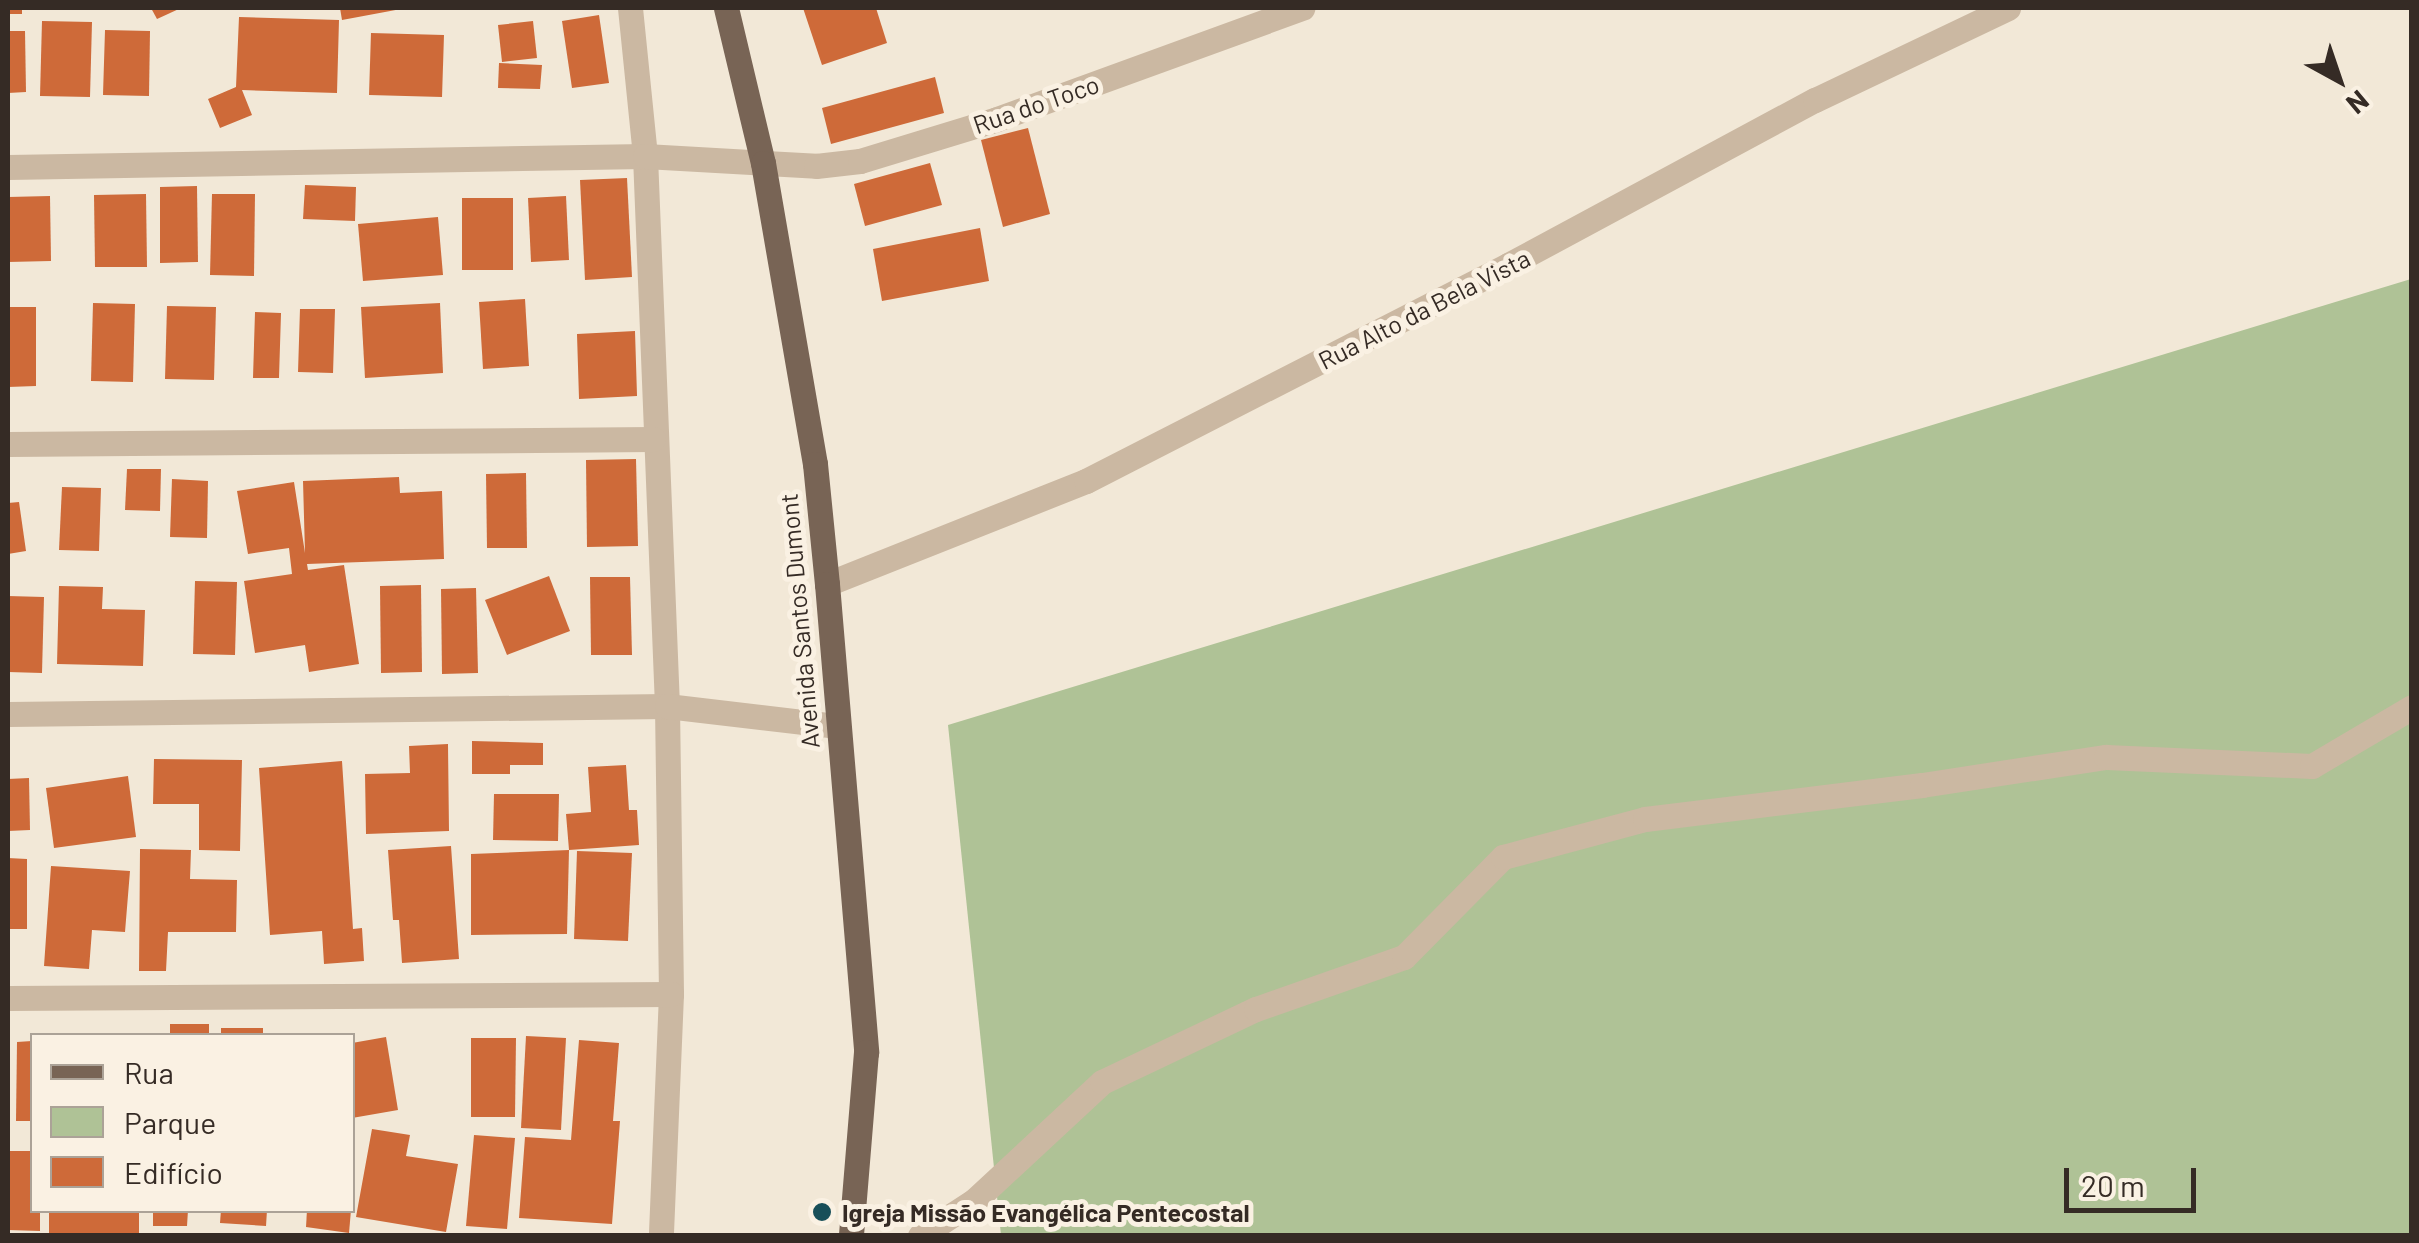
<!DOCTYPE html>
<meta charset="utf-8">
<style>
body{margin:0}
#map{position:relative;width:2419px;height:1243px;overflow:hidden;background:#f2e8d7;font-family:Barlow,sans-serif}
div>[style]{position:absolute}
.green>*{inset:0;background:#afc296}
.building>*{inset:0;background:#ce6a39}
.minor>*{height:25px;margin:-12.5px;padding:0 12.5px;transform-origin:12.5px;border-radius:12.5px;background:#cbb8a2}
.primary>*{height:25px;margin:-12.5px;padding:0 12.5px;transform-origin:12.5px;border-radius:12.5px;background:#786455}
.dots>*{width:28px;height:28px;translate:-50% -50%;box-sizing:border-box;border:5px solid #faf1e3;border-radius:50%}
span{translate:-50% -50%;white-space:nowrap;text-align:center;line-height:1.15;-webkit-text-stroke:10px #faf1e3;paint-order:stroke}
.street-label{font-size:25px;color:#352b25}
.poi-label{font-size:25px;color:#352b25;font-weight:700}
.left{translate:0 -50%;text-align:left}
.frame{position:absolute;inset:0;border:10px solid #352b25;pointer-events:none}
.legend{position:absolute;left:30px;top:1033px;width:325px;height:180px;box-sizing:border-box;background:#faf1e3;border:2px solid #aba297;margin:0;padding:12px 18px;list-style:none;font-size:30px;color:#352b25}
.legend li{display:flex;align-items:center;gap:20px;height:50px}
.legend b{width:50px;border:2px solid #aba297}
.north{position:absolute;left:2289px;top:30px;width:100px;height:100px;-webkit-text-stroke:8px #faf1e3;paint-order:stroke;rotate:140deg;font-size:28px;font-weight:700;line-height:40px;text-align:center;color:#352b25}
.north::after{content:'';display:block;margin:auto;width:35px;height:45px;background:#352b25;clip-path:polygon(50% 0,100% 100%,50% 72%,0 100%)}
.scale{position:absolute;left:2064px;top:1168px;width:132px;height:45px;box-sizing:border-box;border:5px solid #352b25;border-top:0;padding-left:12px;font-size:30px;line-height:35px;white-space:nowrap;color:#352b25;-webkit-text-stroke:8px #faf1e3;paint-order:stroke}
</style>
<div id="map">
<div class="green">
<i style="clip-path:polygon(2411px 279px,2411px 1235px,1001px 1235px,948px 725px)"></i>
</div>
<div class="building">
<i style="clip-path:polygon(8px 8px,22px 8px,22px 14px,8px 14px)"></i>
<i style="clip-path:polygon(151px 8px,181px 8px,157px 19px)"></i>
<i style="clip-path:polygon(340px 8px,401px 8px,401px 9px,342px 20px)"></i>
<i style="clip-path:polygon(803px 8px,876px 8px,887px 43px,822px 65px)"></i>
<i style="clip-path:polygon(599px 15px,609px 83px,572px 88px,562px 21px)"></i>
<i style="clip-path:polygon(239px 17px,339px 20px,337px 93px,242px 90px,252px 115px,220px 128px,208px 99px,236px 87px)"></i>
<i style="clip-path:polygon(42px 21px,92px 22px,90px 97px,40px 96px)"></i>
<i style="clip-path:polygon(533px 21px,537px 58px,502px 62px,498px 25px)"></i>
<i style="clip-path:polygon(105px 30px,150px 31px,149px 96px,103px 95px)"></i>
<i style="clip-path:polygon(8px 31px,25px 31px,26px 92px,8px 93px)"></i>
<i style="clip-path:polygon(371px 33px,444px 35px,442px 97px,369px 95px)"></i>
<i style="clip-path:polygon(499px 63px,542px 65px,540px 89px,498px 88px)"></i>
<i style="clip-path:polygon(935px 77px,944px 113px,831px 144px,822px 108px)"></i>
<i style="clip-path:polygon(1028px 128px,1050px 214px,1003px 227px,981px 140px)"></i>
<i style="clip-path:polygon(930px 163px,942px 205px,865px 226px,854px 184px)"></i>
<i style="clip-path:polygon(627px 178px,632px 277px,585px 280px,580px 180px)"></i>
<i style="clip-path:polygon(305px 185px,356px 187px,355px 221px,303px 219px)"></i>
<i style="clip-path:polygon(197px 186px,198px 262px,160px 263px,160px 187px)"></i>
<i style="clip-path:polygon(146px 194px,147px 267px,95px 267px,94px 195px)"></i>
<i style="clip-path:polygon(212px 194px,255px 194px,254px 276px,210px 275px)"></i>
<i style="clip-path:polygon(50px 196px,51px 261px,8px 262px,8px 197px)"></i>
<i style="clip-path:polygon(566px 196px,569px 260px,531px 262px,528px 198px)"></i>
<i style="clip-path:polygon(462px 198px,513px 198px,513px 270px,462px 270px)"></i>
<i style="clip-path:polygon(438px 217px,443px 275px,363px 281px,358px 224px)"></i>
<i style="clip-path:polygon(980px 228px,989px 281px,882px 301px,873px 249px)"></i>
<i style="clip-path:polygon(525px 299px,529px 366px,483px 369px,479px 302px)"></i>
<i style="clip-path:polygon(93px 303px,135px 304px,133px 382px,91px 381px)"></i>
<i style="clip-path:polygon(440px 303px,443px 373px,365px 378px,361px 307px)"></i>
<i style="clip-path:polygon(167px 306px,216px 307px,214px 380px,165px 379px)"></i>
<i style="clip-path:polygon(8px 307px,36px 307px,36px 386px,8px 387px)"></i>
<i style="clip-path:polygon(300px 309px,335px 309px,333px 373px,298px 372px)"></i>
<i style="clip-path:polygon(255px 312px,281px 313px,279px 378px,253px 378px)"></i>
<i style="clip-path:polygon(635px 331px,637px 396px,579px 399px,577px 334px)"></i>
<i style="clip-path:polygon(636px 459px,638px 546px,587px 547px,586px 460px)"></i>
<i style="clip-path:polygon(127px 469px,161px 469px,160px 511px,125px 510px)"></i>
<i style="clip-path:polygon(526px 473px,527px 548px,487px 548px,486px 474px)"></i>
<i style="clip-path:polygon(399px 477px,400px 493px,442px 491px,444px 559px,307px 564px,308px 570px,344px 565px,359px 664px,309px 672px,305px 645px,255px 653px,244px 581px,292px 574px,289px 548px,248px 554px,237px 491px,294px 482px,305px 553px,303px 481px)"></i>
<i style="clip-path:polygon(172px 479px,208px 481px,207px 538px,170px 537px)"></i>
<i style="clip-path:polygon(62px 487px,101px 488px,99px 551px,59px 550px)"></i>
<i style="clip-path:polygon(19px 502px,26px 551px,8px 554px,8px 503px)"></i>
<i style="clip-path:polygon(549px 576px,570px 631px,507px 655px,485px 600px)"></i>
<i style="clip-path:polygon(590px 577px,630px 577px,632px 655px,591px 655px)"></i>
<i style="clip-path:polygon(195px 581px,237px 582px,235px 655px,193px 654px)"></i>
<i style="clip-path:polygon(421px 585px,422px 672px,381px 673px,380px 586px)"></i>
<i style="clip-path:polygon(59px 586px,103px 587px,102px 609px,145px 610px,143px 666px,57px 664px)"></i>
<i style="clip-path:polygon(476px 588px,478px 673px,442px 674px,441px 589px)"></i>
<i style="clip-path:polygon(8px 596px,44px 597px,42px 673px,8px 672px)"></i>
<i style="clip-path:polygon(472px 741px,543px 743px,543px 765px,510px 765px,510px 774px,472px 774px)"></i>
<i style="clip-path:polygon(448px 744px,449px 831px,366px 834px,365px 774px,410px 773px,409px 746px)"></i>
<i style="clip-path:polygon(154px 759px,242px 760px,240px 851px,199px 850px,199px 804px,153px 804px)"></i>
<i style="clip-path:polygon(342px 761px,353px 929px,362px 928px,364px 961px,324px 964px,322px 931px,270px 935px,259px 768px)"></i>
<i style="clip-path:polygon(626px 765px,629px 810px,637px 810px,639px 845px,569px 850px,566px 814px,591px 812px,588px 767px)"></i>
<i style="clip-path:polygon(128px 776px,136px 837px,54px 848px,46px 788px)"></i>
<i style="clip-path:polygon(29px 778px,30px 830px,8px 831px,8px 779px)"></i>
<i style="clip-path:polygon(494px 794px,559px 794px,558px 841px,493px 840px)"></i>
<i style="clip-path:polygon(451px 846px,459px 959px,402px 963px,399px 920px,393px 920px,388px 850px)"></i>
<i style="clip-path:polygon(140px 849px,191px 850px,190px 879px,237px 880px,236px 932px,168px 932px,166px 971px,139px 971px)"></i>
<i style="clip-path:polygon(569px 850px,567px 934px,471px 935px,471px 854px)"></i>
<i style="clip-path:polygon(577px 851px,632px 853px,628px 941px,574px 939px)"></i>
<i style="clip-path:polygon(8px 858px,27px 859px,27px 929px,8px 929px)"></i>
<i style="clip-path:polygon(51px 866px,130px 871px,125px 932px,92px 930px,89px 969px,44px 966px)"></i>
<i style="clip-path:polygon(170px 1024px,209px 1024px,209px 1036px,170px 1036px)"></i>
<i style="clip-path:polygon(221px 1028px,263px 1028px,263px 1036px,221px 1036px)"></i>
<i style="clip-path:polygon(526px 1036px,566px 1038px,561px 1130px,521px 1128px)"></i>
<i style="clip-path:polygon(386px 1037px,398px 1110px,352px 1118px,352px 1043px)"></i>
<i style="clip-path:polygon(471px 1038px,516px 1038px,515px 1117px,471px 1117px)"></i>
<i style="clip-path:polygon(579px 1040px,619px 1043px,613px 1121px,620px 1121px,612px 1224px,519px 1218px,525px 1137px,571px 1140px)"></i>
<i style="clip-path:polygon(32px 1041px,32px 1121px,16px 1121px,17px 1042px)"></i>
<i style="clip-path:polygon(372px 1129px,410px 1135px,406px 1156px,458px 1164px,446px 1232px,356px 1217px)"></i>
<i style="clip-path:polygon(474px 1135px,515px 1138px,507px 1229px,466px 1226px)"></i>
<i style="clip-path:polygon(8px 1151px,32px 1151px,32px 1210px,40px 1210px,40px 1231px,8px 1230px)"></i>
<i style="clip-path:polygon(49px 1210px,139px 1210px,139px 1236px,49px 1235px)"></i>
<i style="clip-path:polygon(153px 1210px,188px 1210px,187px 1226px,153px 1226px)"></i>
<i style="clip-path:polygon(221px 1210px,267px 1210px,266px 1226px,220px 1223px)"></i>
<i style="clip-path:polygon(307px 1210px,351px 1210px,349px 1233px,306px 1227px)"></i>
</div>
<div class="minor">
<i style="left:630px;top:8px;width:149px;rotate:84.2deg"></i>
<i style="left:645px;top:156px;width:550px;rotate:87.71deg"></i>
<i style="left:667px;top:706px;width:288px;rotate:89.2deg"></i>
<i style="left:671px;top:994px;width:242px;rotate:92.4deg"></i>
<i style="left:8px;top:167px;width:637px;rotate:-0.99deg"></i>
<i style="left:645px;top:156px;width:171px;rotate:3.3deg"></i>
<i style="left:816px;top:166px;width:44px;rotate:-6.5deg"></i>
<i style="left:860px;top:161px;width:143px;rotate:-17deg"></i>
<i style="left:997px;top:119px;width:325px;rotate:-20deg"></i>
<i style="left:8px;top:444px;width:645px;rotate:-0.44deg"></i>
<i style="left:827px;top:584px;width:279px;rotate:-21.7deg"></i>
<i style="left:1086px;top:481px;width:474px;rotate:-27.1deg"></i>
<i style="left:1508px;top:265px;width:349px;rotate:-28.3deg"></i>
<i style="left:1815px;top:100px;width:214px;rotate:-25.5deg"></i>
<i style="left:8px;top:714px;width:659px;rotate:-0.7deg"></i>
<i style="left:667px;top:706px;width:172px;rotate:6.7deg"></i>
<i style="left:8px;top:998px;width:663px;rotate:-0.35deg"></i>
<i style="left:920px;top:1236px;width:66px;rotate:-33.2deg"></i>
<i style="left:975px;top:1200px;width:173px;rotate:-42.9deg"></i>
<i style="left:1102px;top:1082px;width:170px;rotate:-25.4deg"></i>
<i style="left:1256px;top:1009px;width:157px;rotate:-19.4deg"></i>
<i style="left:1404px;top:957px;width:141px;rotate:-45.3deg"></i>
<i style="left:1503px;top:857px;width:147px;rotate:-15deg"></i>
<i style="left:1645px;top:819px;width:279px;rotate:-7deg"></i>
<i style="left:1922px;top:785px;width:186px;rotate:-8.7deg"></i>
<i style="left:2106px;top:757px;width:206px;rotate:2.5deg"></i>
<i style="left:2312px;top:766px;width:116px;rotate:-30.5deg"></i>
</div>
<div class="primary">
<i style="left:726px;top:8px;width:159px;rotate:76.6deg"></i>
<i style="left:763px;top:163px;width:305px;rotate:80.2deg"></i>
<i style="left:815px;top:464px;width:121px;rotate:84.3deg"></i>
<i style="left:827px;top:584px;width:470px;rotate:85.2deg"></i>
<i style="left:866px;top:1052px;width:185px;rotate:94.7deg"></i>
</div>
<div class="dots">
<i style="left:822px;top:1212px;background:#184f59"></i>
</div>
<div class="street-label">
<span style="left:1036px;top:104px;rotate:-19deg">Rua do Toco</span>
<span style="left:1424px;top:309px;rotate:-27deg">Rua Alto da Bela Vista</span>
<span style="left:799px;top:621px;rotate:-95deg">Avenida Santos Dumont</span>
</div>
<div class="poi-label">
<span class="left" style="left:842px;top:1212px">Igreja Missão Evangélica Pentecostal</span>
</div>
<div class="frame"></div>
<ul class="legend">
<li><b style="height:12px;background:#786455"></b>Rua</li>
<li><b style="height:28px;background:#afc296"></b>Parque</li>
<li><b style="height:28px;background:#ce6a39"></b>Edifício</li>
</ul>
<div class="north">N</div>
<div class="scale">20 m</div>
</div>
